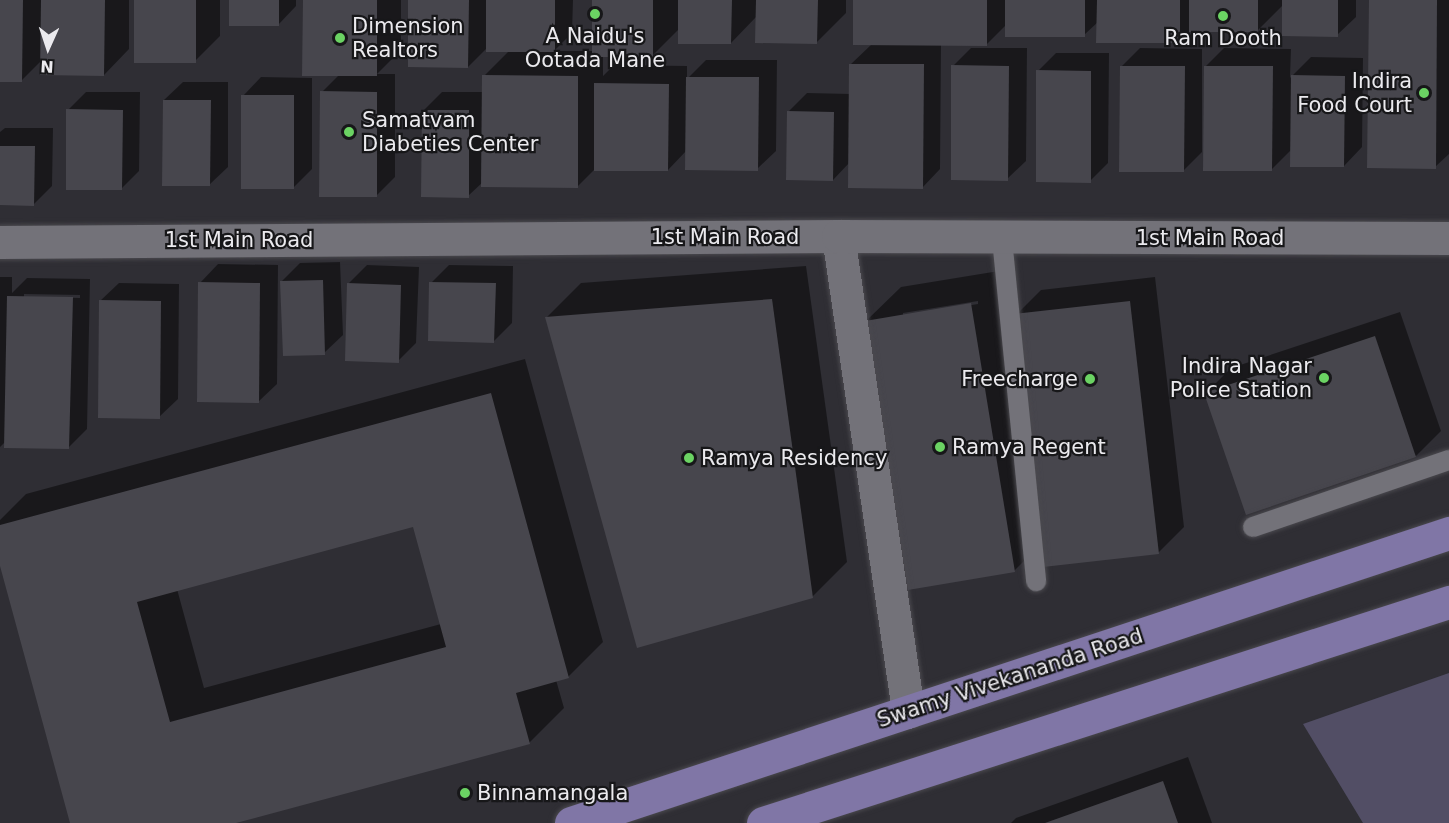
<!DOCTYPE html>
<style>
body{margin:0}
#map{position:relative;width:1449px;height:823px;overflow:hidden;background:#2f2e34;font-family:"DejaVu Sans",sans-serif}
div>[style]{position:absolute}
.green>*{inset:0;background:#524e65}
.shadow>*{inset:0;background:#0007}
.building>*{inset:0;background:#47464d}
.roads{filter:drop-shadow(0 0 2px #4a494e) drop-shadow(0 0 2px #4a494e)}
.service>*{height:20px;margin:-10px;padding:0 10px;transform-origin:10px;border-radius:10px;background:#737279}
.minor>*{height:33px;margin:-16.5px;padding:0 16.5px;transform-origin:16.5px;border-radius:16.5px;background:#737279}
.primary>*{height:33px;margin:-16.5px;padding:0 16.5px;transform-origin:16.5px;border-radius:16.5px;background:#8076a6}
.dots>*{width:16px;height:16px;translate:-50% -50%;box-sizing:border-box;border:3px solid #171719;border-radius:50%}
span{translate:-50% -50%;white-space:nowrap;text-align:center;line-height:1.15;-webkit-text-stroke:4.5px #171719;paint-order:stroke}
.poi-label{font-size:21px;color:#ebeaee}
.left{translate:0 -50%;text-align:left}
.right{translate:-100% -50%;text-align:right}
.street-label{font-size:21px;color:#ebeaee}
.north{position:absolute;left:18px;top:18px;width:60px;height:60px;-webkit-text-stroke:4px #171719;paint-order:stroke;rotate:183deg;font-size:16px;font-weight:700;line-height:24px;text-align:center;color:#ebeaee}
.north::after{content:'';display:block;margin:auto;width:21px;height:27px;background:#ebeaee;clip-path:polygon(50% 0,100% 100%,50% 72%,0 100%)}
</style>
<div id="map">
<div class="green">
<i style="clip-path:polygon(1449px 673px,1449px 823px,1363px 823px,1303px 724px)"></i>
</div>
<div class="shadow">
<i style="clip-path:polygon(0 0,129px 0,129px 49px,104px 75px,42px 60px,22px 80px,0 81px)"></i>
<i style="clip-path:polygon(136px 0,220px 0,220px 36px,195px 61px)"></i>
<i style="clip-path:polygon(231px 0,296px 0,296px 6px,278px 25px)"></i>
<i style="clip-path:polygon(304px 0,401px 0,401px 50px,377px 74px,395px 74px,395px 177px,377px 195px,322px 92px,339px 75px)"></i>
<i style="clip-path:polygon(410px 0,573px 0,572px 33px,554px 51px,593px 51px,593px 0,846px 0,846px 13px,817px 42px,757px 16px,731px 43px,680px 28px,652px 56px,603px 56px,603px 76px,614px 65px,687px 66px,687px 79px,706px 60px,777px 60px,776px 151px,757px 169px,687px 150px,668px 170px,594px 170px,577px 187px,483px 182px,468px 196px,423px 111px,442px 92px,484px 92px,484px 76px,509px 51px,488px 47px,468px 67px)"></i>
<i style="clip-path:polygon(854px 0,1356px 0,1356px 17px,1337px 35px,1284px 4px,1257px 31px,1191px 30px,1179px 42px,1098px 22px,1084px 35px,1007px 24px,987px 44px,941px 44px,940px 169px,922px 188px,850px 162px,833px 180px,788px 112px,807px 93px,851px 94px,851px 64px,872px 44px)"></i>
<i style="clip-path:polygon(1370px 0,1449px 0,1449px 154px,1435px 167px)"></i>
<i style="clip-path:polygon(971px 48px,1027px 48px,1026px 161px,1007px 179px,953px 66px)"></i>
<i style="clip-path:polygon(1140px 48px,1202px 49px,1202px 152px,1183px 171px,1121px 67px)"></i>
<i style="clip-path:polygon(1224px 48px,1291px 49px,1290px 78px,1311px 57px,1363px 58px,1362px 147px,1344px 166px,1292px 149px,1271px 170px,1206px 66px)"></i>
<i style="clip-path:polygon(1056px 53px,1109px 53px,1108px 163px,1090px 181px,1038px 71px)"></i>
<i style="clip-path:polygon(261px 77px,312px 78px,312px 169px,293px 188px,243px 96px)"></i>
<i style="clip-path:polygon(183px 82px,228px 82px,228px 167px,209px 185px,164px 100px)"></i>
<i style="clip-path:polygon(86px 92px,140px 92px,139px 171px,121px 189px,68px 110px)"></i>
<i style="clip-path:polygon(5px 128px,53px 128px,52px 186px,34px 204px,0 204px,0 132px)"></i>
<i style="clip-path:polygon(340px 262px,343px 335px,324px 353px,282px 281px,300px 263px)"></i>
<i style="clip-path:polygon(218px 264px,278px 265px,277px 384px,258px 402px,200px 283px)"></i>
<i style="clip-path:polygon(367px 265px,419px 267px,416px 343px,398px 361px,349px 283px)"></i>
<i style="clip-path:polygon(449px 265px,513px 266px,512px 323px,493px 342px,431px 283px)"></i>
<i style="clip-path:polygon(806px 266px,847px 562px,812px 597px,546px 318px,581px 283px)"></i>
<i style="clip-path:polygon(evenodd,1005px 270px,1016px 315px,1041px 290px,1155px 277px,1184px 527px,1159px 552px,1042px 543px,1014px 571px,866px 321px,901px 287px,1005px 270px,978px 301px,978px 304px,903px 316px,903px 313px,978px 301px)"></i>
<i style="clip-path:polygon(evenodd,0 277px,12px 277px,12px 293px,27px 278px,90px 279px,87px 429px,69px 447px,5px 442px,0 447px,0 277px,24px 294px,80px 295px,80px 298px,24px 297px,24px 294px)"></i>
<i style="clip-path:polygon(119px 283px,179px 284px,178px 399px,159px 417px,100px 301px)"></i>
<i style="clip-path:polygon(1400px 312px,1441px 431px,1416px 456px,1206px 393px,1231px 368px)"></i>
<i style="clip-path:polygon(evenodd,525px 359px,603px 642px,568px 677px,556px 680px,564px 708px,529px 743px,230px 823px,72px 823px,0 560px,0 520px,26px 494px,525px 359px,414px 525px,441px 624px,204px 688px,177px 589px,414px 525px)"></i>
<i style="clip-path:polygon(1188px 757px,1212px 823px,1011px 823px,1016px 818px)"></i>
</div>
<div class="building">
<i style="clip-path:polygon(0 0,23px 0,22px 82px,0 82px)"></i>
<i style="clip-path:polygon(41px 0,105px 0,104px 76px,40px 75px)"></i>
<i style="clip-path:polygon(134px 0,196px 0,196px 63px,134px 63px)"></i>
<i style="clip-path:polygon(229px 0,279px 0,279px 26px,229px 26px)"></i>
<i style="clip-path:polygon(303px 0,377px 0,377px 76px,302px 76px)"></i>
<i style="clip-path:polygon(408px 0,469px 0,468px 68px,408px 67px)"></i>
<i style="clip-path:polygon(486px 0,555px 0,555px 52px,486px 52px)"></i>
<i style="clip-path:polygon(592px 0,653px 0,653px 57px,592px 57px)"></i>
<i style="clip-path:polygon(678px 0,732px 0,731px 44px,678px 44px)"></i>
<i style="clip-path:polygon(756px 0,818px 0,817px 44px,755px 43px)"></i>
<i style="clip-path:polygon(853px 0,987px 0,987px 46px,853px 45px)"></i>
<i style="clip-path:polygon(1005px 0,1085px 0,1085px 37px,1005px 37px)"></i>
<i style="clip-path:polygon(1097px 0,1180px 0,1180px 43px,1096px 43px)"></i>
<i style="clip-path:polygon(1189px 0,1258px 0,1258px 32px,1189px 32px)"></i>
<i style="clip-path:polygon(1282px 0,1338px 0,1338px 37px,1282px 36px)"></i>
<i style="clip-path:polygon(1369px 0,1437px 0,1436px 169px,1367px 168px)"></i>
<i style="clip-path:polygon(849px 64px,924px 64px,923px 189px,848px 188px)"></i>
<i style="clip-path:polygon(951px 65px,1009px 66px,1008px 181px,951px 180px)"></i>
<i style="clip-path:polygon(1120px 66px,1185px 66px,1184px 172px,1119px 172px)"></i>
<i style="clip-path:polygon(1204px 66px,1273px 66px,1272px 171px,1203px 171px)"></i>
<i style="clip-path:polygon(1036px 70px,1091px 71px,1091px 183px,1036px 182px)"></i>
<i style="clip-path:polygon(482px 75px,578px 76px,578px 188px,481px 187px)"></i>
<i style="clip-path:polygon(1291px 75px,1345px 76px,1344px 167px,1290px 167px)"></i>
<i style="clip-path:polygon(686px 77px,759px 77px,758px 171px,685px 170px)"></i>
<i style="clip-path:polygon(594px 83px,669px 84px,668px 171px,594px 171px)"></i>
<i style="clip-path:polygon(320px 91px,377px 92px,377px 197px,319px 197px)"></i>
<i style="clip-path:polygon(241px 95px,294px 95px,294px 189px,241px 189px)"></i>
<i style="clip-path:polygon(163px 100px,211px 100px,210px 186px,162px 186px)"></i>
<i style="clip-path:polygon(66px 109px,123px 110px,122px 190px,66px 190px)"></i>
<i style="clip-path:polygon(422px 110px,469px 110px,469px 198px,421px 197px)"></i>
<i style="clip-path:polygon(787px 111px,834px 112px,833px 181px,786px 180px)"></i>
<i style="clip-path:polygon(0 146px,35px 146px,34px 206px,0 205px)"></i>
<i style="clip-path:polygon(323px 280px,325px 355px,283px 356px,280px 281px)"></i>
<i style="clip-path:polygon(198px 282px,260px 283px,259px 403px,197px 402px)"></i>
<i style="clip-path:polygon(429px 282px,496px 283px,494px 343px,428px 341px)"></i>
<i style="clip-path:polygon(347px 283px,401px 285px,399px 363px,345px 361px)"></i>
<i style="clip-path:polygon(7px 296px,73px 297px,69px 449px,4px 448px)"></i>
<i style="clip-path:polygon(772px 299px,813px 598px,637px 648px,545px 317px)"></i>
<i style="clip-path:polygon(99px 300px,161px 301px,160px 419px,98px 418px)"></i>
<i style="clip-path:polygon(1130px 301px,1159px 554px,1043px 567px,1014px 314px)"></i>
<i style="clip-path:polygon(971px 303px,1015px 572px,908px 590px,865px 321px)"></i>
<i style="clip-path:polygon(1375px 336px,1416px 457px,1246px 515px,1204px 393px)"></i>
<i style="clip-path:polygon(evenodd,491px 393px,569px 678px,516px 693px,530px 744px,236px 823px,70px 823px,0 566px,0 525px,491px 393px,413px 527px,446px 647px,170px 722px,137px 602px,413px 527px)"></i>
<i style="clip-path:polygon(1163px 781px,1178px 823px,1045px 823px)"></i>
</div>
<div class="roads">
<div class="service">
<i style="left:1002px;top:239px;width:344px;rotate:84.3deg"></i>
<i style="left:1253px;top:527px;width:207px;rotate:-18.9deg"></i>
</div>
<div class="minor">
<i style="left:838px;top:236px;width:481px;rotate:81.6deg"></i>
<i style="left:0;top:242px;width:838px;rotate:-0.41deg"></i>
<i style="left:838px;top:236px;width:611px;rotate:0.19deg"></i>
</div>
<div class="primary">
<i style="left:571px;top:823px;width:925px;rotate:-18.28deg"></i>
<i style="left:763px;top:823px;width:721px;rotate:-17.86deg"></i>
</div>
</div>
<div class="dots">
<i style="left:595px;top:14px;background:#6bd363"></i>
<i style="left:1223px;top:16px;background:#6bd363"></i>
<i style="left:340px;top:38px;background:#6bd363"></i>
<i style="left:1424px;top:93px;background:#6bd363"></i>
<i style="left:349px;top:132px;background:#6bd363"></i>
<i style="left:1324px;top:378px;background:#6bd363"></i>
<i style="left:1090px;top:379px;background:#6bd363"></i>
<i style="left:940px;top:447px;background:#6bd363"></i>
<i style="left:689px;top:458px;background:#6bd363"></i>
<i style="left:465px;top:793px;background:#6bd363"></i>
</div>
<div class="poi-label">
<span class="left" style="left:352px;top:38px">Dimension<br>Realtors</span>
<span style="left:595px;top:48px">A Naidu's<br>Ootada Mane</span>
<span style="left:1223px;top:38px">Ram Dooth</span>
<span class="right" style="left:1412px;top:93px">Indira<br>Food Court</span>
<span class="left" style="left:362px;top:132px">Samatvam<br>Diabeties Center</span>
<span class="right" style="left:1312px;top:378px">Indira Nagar<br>Police Station</span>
<span class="right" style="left:1078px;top:379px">Freecharge</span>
<span class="left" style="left:952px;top:447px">Ramya Regent</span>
<span class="left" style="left:701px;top:458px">Ramya Residency</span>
<span class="left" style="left:477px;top:793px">Binnamangala</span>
</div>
<div class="street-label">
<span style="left:725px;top:237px">1st Main Road</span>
<span style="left:1210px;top:238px">1st Main Road</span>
<span style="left:239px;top:240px">1st Main Road</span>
<span style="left:1010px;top:678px;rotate:-18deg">Swamy Vivekananda Road</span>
</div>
<div class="north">N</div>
</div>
